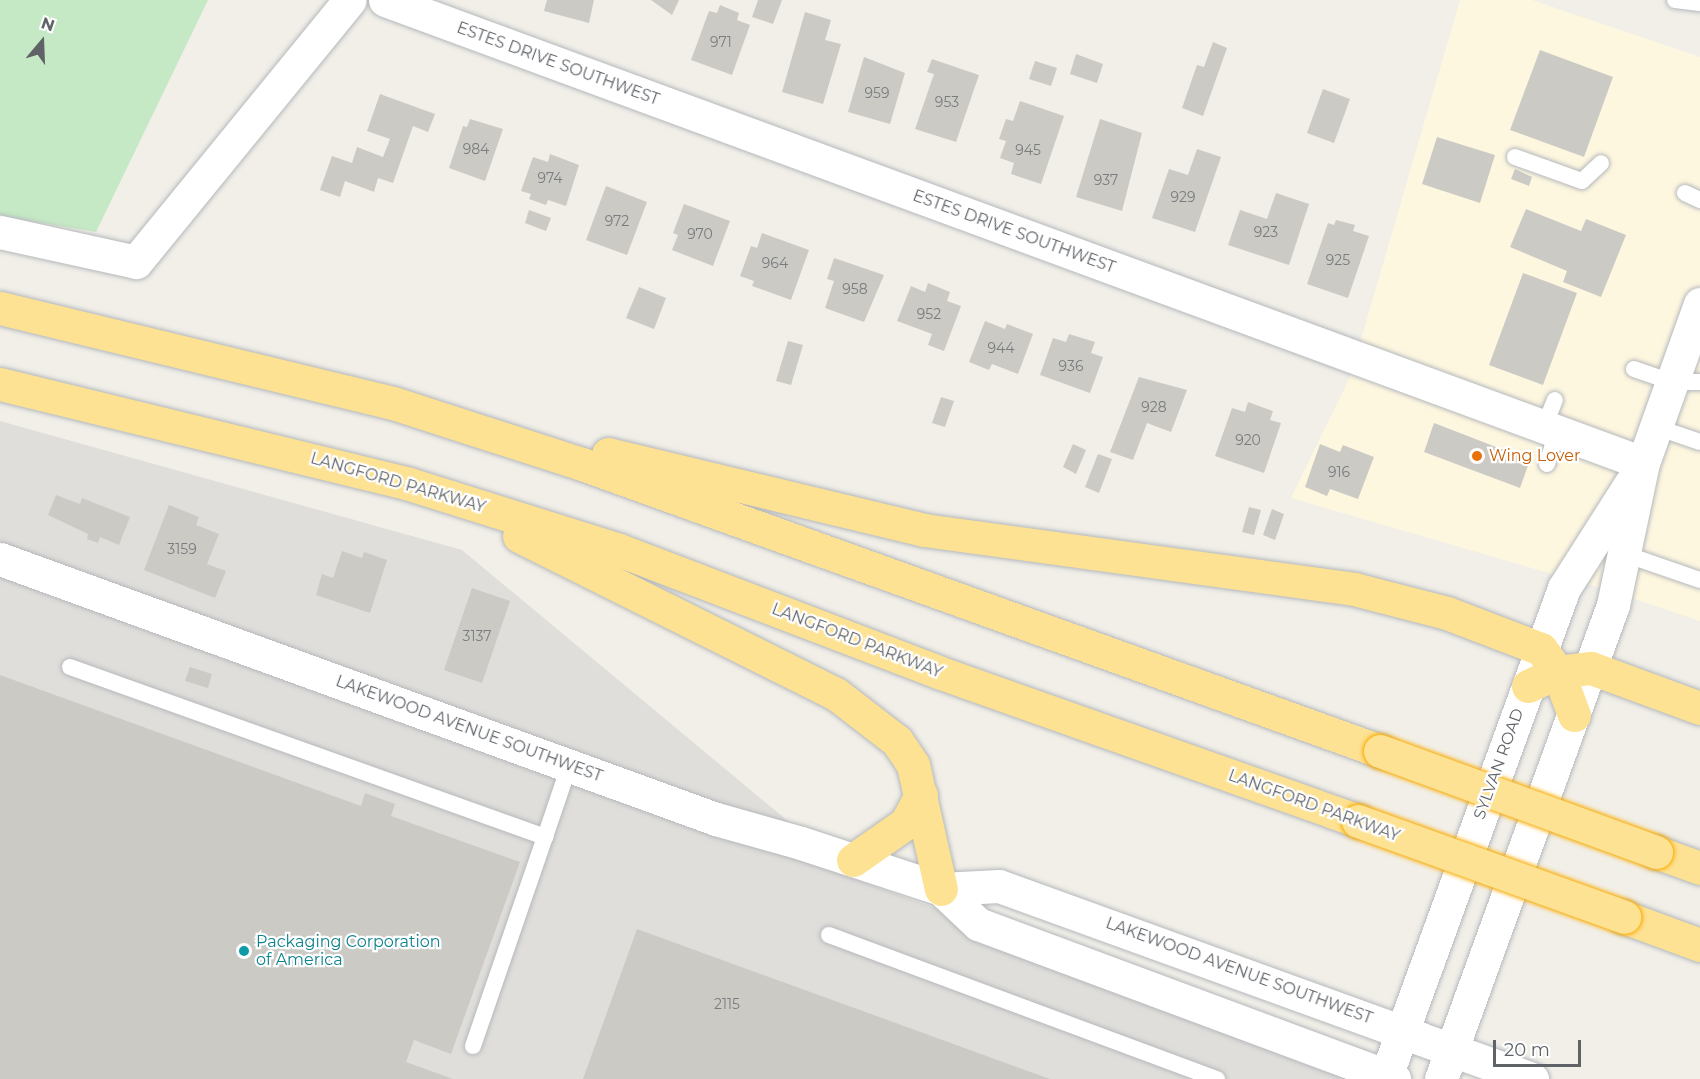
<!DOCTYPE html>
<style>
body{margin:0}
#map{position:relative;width:1700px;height:1079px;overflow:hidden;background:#f1efe8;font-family:Montserrat,sans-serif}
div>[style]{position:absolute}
.commercial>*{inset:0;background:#fef7e0}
.industrial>*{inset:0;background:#e0deda}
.green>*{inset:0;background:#c5e8c5}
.building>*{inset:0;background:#cccac5}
.roads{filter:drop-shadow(0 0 2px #b5b8bc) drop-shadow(0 0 2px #b5b8bc)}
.service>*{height:16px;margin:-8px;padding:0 8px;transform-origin:8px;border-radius:8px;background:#fff}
.minor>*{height:33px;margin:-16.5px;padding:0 16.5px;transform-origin:16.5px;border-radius:16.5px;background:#fff}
.tertiary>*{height:33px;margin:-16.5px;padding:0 16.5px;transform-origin:16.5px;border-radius:16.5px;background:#fff}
.secondary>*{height:33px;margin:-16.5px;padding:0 16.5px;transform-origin:16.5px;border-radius:16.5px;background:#fff}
.motorway>*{height:33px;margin:-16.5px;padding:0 16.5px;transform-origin:16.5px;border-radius:16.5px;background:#fde293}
.bridges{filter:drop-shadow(0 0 2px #f9ab00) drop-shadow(0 0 2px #f9ab00)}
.motorway-bridge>*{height:33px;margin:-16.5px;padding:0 16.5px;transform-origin:16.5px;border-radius:16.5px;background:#fde293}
.dots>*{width:16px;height:16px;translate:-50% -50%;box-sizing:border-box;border:3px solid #fff;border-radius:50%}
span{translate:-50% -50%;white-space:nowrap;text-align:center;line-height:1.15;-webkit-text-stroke:4.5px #fff;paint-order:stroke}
.number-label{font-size:14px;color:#7a7d7f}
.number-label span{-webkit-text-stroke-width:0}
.street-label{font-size:16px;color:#5f6368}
.food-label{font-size:16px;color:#c56008}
.left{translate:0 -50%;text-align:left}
.culture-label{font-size:16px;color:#0d838f}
.north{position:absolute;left:12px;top:12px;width:60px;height:60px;-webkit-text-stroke:4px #fff;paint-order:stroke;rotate:19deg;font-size:16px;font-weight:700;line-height:24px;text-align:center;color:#5f6368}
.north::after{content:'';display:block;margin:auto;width:21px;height:27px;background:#5f6368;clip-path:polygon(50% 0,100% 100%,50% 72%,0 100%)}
.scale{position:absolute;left:1493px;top:1040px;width:88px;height:27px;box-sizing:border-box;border:3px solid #5f6368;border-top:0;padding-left:8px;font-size:18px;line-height:21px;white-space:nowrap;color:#5f6368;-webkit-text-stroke:4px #fff;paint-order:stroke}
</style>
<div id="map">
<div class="commercial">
<i style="clip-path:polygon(1460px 0,1532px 0,1700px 57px,1700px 621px,1611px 591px,1291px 498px,1350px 377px)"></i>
</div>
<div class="industrial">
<i style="clip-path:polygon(0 421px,462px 550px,860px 881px,1408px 1079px,0 1079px)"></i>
</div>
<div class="green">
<i style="clip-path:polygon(0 0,208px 0,96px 232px,0 216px)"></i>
</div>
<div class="building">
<i style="clip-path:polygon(547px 0,594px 0,589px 23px,544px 11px)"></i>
<i style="clip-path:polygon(651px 0,679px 0,672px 15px)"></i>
<i style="clip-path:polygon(758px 0,782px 0,773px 24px,752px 17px)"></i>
<i style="clip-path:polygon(720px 5px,739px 13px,737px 20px,750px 25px,732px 75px,691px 60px,709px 11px,717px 13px)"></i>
<i style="clip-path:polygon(805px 12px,831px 20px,825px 40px,841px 44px,823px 104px,782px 92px)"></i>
<i style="clip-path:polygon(1213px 42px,1227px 48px,1203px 116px,1182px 108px,1197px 65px,1204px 67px)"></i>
<i style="clip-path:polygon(1540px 50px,1613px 77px,1584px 157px,1510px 130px)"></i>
<i style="clip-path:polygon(1076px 54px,1103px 64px,1097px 83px,1070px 74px)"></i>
<i style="clip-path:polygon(864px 57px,905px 73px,890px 124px,848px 112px)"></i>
<i style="clip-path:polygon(932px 59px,979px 75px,956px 142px,915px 129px,934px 74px,927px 72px)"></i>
<i style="clip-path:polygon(1035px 61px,1057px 68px,1051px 86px,1029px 79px)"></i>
<i style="clip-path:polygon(1323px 89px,1350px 99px,1334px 143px,1307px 133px)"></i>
<i style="clip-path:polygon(380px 94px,435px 114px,428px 132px,413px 126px,393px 183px,378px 178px,374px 192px,345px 181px,340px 197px,320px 190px,332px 156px,352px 163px,357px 147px,383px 157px,390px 139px,367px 131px)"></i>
<i style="clip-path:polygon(1020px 101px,1064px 116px,1041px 184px,1011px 174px,1014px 163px,1000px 158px,1006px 141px,999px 139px,1006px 119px,1013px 121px)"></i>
<i style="clip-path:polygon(470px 119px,503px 129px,485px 181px,449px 168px,463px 126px,467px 127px)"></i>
<i style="clip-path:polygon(1100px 119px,1142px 133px,1122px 211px,1076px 197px)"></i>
<i style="clip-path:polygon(1437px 137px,1495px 155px,1480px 203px,1422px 184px)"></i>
<i style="clip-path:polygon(1197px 149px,1221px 157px,1195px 232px,1152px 218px,1169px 169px,1188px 175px)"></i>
<i style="clip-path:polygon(550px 154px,579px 165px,566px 206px,548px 200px,546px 205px,529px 199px,531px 194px,521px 191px,533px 157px,548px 162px)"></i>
<i style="clip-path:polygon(1515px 169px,1532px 177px,1529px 186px,1511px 179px)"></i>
<i style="clip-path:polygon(606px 186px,647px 202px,627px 255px,586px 240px)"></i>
<i style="clip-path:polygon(1276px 193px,1309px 204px,1289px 265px,1228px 245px,1240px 210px,1267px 219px)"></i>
<i style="clip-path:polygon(684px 204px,730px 221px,713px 266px,672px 250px,678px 235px,673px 233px)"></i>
<i style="clip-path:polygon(1526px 209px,1581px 231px,1586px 219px,1626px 235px,1601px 297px,1563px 282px,1567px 271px,1510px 247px)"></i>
<i style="clip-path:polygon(529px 210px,551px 218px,546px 231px,525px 223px)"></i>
<i style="clip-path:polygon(1336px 220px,1355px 225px,1353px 231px,1369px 236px,1348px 298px,1307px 284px,1328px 223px,1334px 225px)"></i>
<i style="clip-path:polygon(762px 233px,809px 250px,791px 300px,752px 286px,754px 281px,740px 276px,751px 246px,757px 248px)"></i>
<i style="clip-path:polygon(834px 258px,884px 275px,864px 322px,825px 308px,834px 281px,827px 279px)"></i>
<i style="clip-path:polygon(1523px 273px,1577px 293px,1543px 385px,1489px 365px)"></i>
<i style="clip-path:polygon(928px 283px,950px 292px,947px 301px,961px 306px,944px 351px,928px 345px,932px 334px,897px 321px,911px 286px,925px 292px)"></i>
<i style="clip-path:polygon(639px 287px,666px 298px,654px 329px,626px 318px)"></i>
<i style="clip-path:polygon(985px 321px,1005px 329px,1007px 324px,1033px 334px,1018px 374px,992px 364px,989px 370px,969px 362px)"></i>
<i style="clip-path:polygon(1069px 334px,1095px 342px,1091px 353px,1103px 357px,1090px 393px,1040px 375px,1053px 338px,1066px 342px)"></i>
<i style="clip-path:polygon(788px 341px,803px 345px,791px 385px,776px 381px)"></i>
<i style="clip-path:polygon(1139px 377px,1187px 390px,1171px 432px,1147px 423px,1133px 460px,1110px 452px)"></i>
<i style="clip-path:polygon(941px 397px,954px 401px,945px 427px,932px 423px)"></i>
<i style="clip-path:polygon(1248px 402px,1273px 411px,1270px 420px,1281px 423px,1264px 473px,1215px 456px,1232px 408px,1245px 412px)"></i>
<i style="clip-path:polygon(1434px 423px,1530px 460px,1520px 488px,1424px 452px)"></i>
<i style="clip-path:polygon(1073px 444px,1086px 450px,1076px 474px,1063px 467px)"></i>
<i style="clip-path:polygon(1320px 444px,1340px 452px,1343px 445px,1374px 457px,1358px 499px,1330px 489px,1327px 496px,1305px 487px)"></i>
<i style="clip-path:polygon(1098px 454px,1112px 459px,1099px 493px,1085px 487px)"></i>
<i style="clip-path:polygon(56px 495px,80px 504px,82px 498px,130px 517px,119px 545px,100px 537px,98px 543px,87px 539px,88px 534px,48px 515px)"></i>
<i style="clip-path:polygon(169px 505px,199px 517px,196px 525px,219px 534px,207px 564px,226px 571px,215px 598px,144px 570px)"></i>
<i style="clip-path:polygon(1249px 507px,1261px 510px,1254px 535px,1242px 532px)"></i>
<i style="clip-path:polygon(1272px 509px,1284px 514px,1275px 540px,1263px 535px)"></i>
<i style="clip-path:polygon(342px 551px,362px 558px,364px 552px,387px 560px,370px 613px,316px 595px,322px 574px,333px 578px)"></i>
<i style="clip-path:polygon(472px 588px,510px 601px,482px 683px,444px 670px)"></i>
<i style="clip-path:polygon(190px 667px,212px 674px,208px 688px,185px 681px)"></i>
<i style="clip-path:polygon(0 675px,361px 806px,365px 793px,395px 804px,391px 816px,520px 862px,451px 1054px,414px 1040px,406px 1062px,453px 1079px,0 1079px)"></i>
<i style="clip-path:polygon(637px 929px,1050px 1079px,583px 1079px)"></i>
</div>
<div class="roads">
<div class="service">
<i style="left:1675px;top:0;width:25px;rotate:7deg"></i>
<i style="left:1515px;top:157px;width:71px;rotate:19.7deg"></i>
<i style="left:1582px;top:181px;width:26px;rotate:-43deg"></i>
<i style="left:1685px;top:193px;width:17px;rotate:25deg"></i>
<i style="left:1634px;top:369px;width:40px;rotate:18.9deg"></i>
<i style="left:1672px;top:382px;width:28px"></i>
<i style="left:1544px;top:427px;width:29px;rotate:-68deg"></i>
<i style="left:1656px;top:427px;width:46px;rotate:18.8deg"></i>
<i style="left:1547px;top:464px;width:34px;rotate:-73deg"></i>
<i style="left:1619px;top:552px;width:86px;rotate:19.1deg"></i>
<i style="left:70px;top:667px;width:505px;rotate:19.69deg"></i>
<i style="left:545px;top:837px;width:75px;rotate:-71.3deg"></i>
<i style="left:829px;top:935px;width:414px;rotate:20.4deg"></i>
<i style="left:473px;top:1046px;width:221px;rotate:-71deg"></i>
</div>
<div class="minor">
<i style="left:385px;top:0;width:1340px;rotate:20.21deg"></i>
<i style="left:0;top:232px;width:139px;rotate:12.4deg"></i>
<i style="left:136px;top:262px;width:338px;rotate:-50.8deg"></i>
</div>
<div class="tertiary">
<i style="left:0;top:559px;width:762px;rotate:19.96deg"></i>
<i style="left:716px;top:819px;width:88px;rotate:15.8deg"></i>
<i style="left:801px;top:843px;width:147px;rotate:18.2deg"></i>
<i style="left:941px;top:889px;width:58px;rotate:-3deg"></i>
<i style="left:999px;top:886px;width:567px;rotate:19.91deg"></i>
<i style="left:941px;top:889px;width:51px;rotate:43.4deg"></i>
<i style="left:978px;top:924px;width:444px;rotate:20.4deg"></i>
</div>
<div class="secondary">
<i style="left:1385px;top:1079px;width:523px;rotate:-69.97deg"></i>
<i style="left:1564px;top:588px;width:125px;rotate:-57.5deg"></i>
<i style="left:1441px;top:1079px;width:504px;rotate:-70.06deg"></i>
<i style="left:1613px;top:605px;width:145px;rotate:-78.1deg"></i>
<i style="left:1643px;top:463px;width:169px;rotate:-70.3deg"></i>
</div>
<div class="motorway">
<i style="left:0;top:308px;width:404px;rotate:13.6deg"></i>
<i style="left:393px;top:403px;width:199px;rotate:17.9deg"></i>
<i style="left:582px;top:464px;width:848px;rotate:19.78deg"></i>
<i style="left:0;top:384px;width:421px;rotate:13.7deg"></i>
<i style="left:409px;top:484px;width:220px;rotate:17.4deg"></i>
<i style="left:619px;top:550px;width:342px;rotate:20.9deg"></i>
<i style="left:938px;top:672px;width:446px;rotate:19.5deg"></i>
<i style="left:608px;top:454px;width:325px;rotate:13.5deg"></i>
<i style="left:924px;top:530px;width:434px;rotate:7.8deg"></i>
<i style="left:1354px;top:589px;width:96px;rotate:14.5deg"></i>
<i style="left:1447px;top:613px;width:101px;rotate:21deg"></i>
<i style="left:1541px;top:649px;width:29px;rotate:54deg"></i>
<i style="left:1558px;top:672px;width:46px;rotate:69.6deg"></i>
<i style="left:519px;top:536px;width:354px;rotate:26.5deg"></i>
<i style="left:836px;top:694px;width:77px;rotate:37.6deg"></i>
<i style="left:897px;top:741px;width:29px;rotate:56deg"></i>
<i style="left:913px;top:765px;width:127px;rotate:77.3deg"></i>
<i style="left:1528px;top:686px;width:33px;rotate:-25deg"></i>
<i style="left:1558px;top:672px;width:33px;rotate:-7deg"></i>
<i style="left:1591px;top:668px;width:116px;rotate:20.2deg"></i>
<i style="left:1656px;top:852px;width:47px;rotate:20deg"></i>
<i style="left:853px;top:860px;width:65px;rotate:-34.9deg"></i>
<i style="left:906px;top:823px;width:32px;rotate:-62deg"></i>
<i style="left:1624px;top:917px;width:81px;rotate:20.2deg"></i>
</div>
</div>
<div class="bridges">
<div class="motorway-bridge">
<i style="left:1380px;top:751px;width:294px;rotate:20.1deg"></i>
<i style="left:1358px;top:821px;width:283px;rotate:19.8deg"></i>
</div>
</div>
<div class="dots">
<i style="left:1477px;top:456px;background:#e8710a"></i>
<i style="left:244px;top:951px;background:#0f9aa8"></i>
</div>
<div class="number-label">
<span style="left:721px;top:42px">971</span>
<span style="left:877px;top:93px">959</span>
<span style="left:947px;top:102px">953</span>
<span style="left:476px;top:149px">984</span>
<span style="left:1028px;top:150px">945</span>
<span style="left:550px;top:178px">974</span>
<span style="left:1106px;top:180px">937</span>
<span style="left:1183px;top:197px">929</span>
<span style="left:617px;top:221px">972</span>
<span style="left:1266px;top:232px">923</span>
<span style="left:700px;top:234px">970</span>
<span style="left:1338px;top:260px">925</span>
<span style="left:775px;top:263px">964</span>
<span style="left:855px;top:289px">958</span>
<span style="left:929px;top:314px">952</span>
<span style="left:1001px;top:348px">944</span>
<span style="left:1071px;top:366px">936</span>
<span style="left:1154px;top:407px">928</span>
<span style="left:1248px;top:440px">920</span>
<span style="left:1339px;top:472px">916</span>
<span style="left:182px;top:549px">3159</span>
<span style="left:477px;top:636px">3137</span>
<span style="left:727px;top:1004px">2115</span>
</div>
<div class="street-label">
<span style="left:558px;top:64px;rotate:20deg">ESTES DRIVE SOUTHWEST</span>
<span style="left:1014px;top:232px;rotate:20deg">ESTES DRIVE SOUTHWEST</span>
<span style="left:398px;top:483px;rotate:16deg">LANGFORD PARKWAY</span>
<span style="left:857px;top:641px;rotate:21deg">LANGFORD PARKWAY</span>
<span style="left:469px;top:729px;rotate:20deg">LAKEWOOD AVENUE SOUTHWEST</span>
<span style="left:1499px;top:764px;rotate:-70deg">SYLVAN ROAD</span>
<span style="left:1314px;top:806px;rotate:20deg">LANGFORD PARKWAY</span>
<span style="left:1239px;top:971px;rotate:20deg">LAKEWOOD AVENUE SOUTHWEST</span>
</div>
<div class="food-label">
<span class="left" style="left:1489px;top:456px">Wing Lover</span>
</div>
<div class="culture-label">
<span class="left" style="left:256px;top:951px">Packaging Corporation<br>of America</span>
</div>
<div class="north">N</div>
<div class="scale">20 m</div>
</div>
